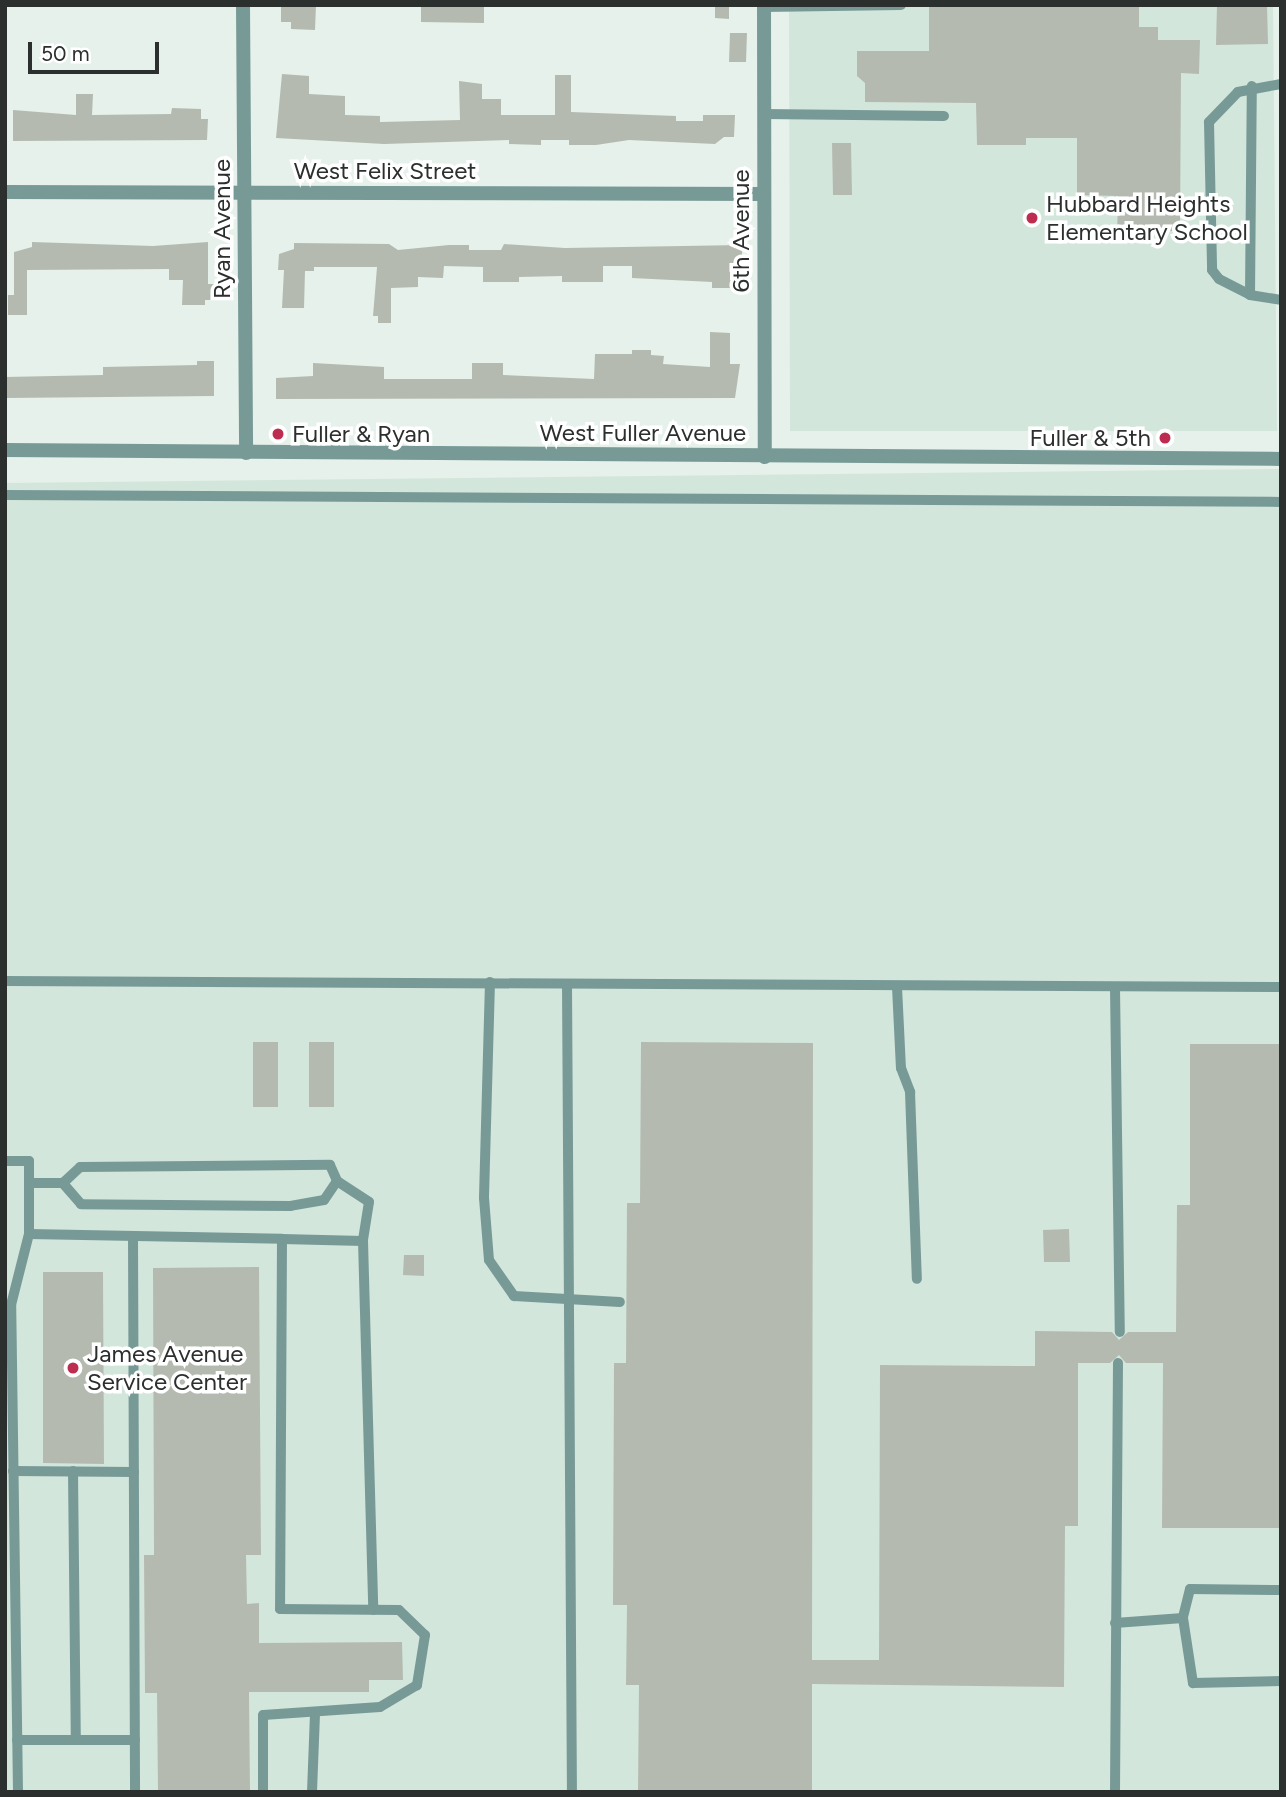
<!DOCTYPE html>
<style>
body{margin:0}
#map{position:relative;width:1286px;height:1797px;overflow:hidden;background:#e5f1ea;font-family:Figtree,sans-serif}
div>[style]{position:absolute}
.built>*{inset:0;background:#d3e6db}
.building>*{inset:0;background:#b5bab0}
.service>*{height:10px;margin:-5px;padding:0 5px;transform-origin:5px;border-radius:5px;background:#789a97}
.minor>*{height:14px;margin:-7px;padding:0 7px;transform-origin:7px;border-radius:7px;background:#789a97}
.tertiary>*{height:14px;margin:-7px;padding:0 7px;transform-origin:7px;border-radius:7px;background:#789a97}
.dots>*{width:19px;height:19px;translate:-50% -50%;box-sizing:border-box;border:4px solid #fff;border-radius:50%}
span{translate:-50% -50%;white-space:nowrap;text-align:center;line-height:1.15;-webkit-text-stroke:7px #fff;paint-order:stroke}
.street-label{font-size:24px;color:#2b2f2d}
.poi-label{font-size:24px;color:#2b2f2d}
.left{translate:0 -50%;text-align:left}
.right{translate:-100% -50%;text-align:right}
.frame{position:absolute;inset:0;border:7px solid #2b2f2d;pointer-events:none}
.scale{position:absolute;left:28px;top:42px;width:131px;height:32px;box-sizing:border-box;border:4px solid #2b2f2d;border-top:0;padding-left:9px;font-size:21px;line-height:24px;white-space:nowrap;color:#2b2f2d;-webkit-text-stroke:5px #fff;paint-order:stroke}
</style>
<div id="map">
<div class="built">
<i style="clip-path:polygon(789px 5px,1273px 5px,1277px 431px,790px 431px)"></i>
<i style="clip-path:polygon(1281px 469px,1281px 1792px,5px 1792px,5px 483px)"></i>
</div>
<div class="building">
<i style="clip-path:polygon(281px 5px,316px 5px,315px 30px,291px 29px,291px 22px,281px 22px)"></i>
<i style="clip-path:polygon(421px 5px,484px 5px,484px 23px,421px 22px)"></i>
<i style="clip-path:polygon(715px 5px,729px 5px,729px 19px,715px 18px)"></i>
<i style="clip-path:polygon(929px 5px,1139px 6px,1139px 27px,1158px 27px,1158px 40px,1200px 40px,1199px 74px,1181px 73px,1180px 231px,1142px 231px,1142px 238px,1117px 238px,1118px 196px,1077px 195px,1077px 138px,1026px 138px,1026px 145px,977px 145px,976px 103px,865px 102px,865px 83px,857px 76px,857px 51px,929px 51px)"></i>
<i style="clip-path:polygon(1217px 5px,1267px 5px,1268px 44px,1216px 45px)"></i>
<i style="clip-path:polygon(730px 33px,747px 33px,746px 62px,729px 62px)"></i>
<i style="clip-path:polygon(282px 74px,309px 76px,309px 94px,345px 96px,345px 115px,380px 116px,380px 122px,460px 120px,459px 81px,482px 84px,482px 99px,501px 99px,501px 115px,555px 115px,555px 75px,571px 75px,571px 112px,676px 116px,676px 121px,703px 121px,703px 115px,735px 115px,734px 137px,724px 137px,715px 144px,629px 140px,596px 145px,569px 145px,569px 140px,541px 140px,541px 145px,509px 144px,509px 140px,384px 144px,276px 138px)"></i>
<i style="clip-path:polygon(76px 94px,93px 94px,92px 115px,171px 114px,172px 108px,201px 109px,201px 119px,208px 119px,207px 140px,13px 141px,13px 110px,76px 115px)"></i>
<i style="clip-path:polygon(832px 143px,851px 143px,852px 195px,833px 195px)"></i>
<i style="clip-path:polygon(32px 242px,153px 246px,208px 242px,208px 284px,216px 284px,216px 300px,205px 300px,205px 305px,182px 305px,183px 280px,169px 280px,169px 269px,27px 270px,27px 315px,8px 315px,8px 295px,14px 295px,14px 252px,32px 247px)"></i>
<i style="clip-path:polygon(294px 243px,389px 244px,398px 250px,449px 245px,469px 245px,469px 250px,501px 250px,504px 244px,565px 248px,742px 245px,742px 270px,735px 270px,735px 288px,712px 288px,712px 282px,632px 278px,632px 266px,603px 266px,603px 282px,562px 282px,562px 276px,519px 277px,519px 282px,483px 282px,483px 267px,444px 266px,443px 278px,418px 277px,418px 287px,391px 288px,391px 323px,378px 323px,378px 316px,373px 316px,377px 267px,314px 267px,314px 271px,305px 271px,304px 308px,282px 308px,284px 270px,278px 270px,279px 254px,294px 249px)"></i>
<i style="clip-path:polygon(710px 332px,730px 333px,730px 364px,740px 364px,735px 398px,276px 399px,276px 378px,313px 376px,313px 363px,384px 367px,384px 379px,472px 379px,472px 363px,503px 363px,503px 375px,594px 379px,595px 354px,632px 354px,632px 350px,651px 350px,651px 355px,664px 356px,663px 364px,710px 367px)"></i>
<i style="clip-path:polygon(197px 361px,214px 361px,214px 396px,5px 398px,5px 377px,103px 375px,103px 367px,197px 365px)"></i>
<i style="clip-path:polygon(253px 1042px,278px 1042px,278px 1107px,253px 1107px)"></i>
<i style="clip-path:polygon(309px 1042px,334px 1042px,334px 1107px,309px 1107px)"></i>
<i style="clip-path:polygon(641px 1042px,813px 1043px,812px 1660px,879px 1660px,880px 1365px,1035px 1366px,1035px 1331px,1112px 1332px,1119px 1340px,1128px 1332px,1176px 1332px,1177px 1205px,1190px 1205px,1190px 1044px,1281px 1044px,1281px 1528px,1162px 1528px,1163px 1363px,1126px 1363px,1119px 1355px,1110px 1363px,1078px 1363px,1078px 1526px,1065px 1526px,1064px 1687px,812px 1684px,812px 1792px,638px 1792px,639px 1685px,626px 1685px,627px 1605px,613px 1605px,614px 1363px,626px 1363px,627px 1203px,640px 1203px)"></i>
<i style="clip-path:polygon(1069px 1229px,1070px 1262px,1044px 1262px,1043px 1230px)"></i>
<i style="clip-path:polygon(404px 1255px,424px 1255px,424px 1276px,403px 1275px)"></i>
<i style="clip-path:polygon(259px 1267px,261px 1555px,246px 1555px,247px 1604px,259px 1603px,259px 1643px,402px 1642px,403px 1680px,369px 1680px,369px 1692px,249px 1692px,250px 1792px,158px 1792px,157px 1693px,145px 1693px,144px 1555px,154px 1555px,153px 1268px)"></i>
<i style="clip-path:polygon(43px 1272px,103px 1272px,104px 1464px,43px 1463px)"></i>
</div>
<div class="service">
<i style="left:764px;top:7px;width:137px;rotate:-0.8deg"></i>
<i style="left:1281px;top:84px;width:44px;rotate:169.5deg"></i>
<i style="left:1238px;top:92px;width:42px;rotate:134deg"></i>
<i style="left:1209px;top:122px;width:148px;rotate:88.8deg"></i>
<i style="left:1212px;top:270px;width:11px;rotate:52deg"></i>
<i style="left:1219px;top:279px;width:35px;rotate:27deg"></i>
<i style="left:1250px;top:295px;width:31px;rotate:9deg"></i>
<i style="left:764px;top:114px;width:180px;rotate:0.6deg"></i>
<i style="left:1250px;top:295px;width:209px;rotate:-89.5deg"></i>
<i style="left:5px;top:495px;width:1276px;rotate:0.31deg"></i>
<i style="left:5px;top:981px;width:1276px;rotate:0.27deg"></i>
<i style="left:490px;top:982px;width:216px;rotate:91.6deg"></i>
<i style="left:484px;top:1198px;width:62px;rotate:85.4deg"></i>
<i style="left:489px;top:1260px;width:44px;rotate:55.2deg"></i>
<i style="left:514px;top:1296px;width:106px;rotate:3.2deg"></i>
<i style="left:567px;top:984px;width:808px;rotate:89.65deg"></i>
<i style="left:897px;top:987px;width:81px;rotate:87.2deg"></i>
<i style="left:901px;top:1068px;width:26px;rotate:69deg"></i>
<i style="left:910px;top:1092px;width:187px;rotate:87.9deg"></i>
<i style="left:1115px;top:988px;width:344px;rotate:89.2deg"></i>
<i style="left:5px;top:1161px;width:24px"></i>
<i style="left:29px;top:1161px;width:73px;rotate:90deg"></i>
<i style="left:29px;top:1234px;width:253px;rotate:1.1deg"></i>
<i style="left:282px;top:1239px;width:370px;rotate:90.3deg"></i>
<i style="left:280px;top:1609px;width:119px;rotate:0.5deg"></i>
<i style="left:399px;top:1610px;width:36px;rotate:44deg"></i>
<i style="left:425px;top:1635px;width:51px;rotate:99.1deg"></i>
<i style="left:417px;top:1685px;width:43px;rotate:149.3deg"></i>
<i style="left:380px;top:1707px;width:117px;rotate:176.1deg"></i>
<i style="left:263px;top:1715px;width:77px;rotate:90deg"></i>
<i style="left:337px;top:1181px;width:38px;rotate:33deg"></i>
<i style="left:369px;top:1202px;width:39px;rotate:99deg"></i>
<i style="left:29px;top:1183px;width:34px"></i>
<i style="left:63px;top:1183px;width:23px;rotate:-43deg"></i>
<i style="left:80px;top:1167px;width:250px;rotate:-0.5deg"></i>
<i style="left:330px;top:1165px;width:17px;rotate:66deg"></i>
<i style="left:337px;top:1181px;width:23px;rotate:124deg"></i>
<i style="left:324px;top:1200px;width:34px;rotate:170deg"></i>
<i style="left:291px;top:1206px;width:210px;rotate:-179.5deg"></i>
<i style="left:81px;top:1204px;width:28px;rotate:-131deg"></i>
<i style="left:133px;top:1236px;width:556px;rotate:89.79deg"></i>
<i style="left:282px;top:1239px;width:81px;rotate:1.4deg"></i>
<i style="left:363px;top:1241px;width:369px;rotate:88.4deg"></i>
<i style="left:13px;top:1471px;width:121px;rotate:0.5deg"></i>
<i style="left:73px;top:1471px;width:269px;rotate:89.4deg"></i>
<i style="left:1281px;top:1590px;width:91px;rotate:-179.4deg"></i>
<i style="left:1190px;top:1589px;width:30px;rotate:104deg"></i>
<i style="left:1183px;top:1618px;width:66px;rotate:81.3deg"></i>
<i style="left:1193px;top:1683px;width:88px;rotate:-1.3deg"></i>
<i style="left:1115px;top:1623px;width:68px;rotate:-4.2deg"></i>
<i style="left:17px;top:1740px;width:118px"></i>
<i style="left:18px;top:1792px;width:487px;rotate:-90.8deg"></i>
<i style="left:11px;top:1305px;width:73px;rotate:-75.8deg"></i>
<i style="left:312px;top:1792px;width:78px;rotate:-87.8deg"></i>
<i style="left:1115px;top:1792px;width:429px;rotate:-89.6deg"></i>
</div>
<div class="minor">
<i style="left:243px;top:5px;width:448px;rotate:89.6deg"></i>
<i style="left:5px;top:192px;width:759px;rotate:0.15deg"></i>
</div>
<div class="tertiary">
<i style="left:764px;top:5px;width:452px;rotate:89.9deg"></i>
<i style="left:5px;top:450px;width:1276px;rotate:0.4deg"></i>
</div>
<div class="dots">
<i style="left:1032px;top:218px;background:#bd2d50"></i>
<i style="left:278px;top:434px;background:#bd2d50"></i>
<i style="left:1165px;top:438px;background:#bd2d50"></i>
<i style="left:73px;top:1368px;background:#bd2d50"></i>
</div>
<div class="street-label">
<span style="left:385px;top:171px">West Felix Street</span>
<span style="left:222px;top:229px;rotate:-90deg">Ryan Avenue</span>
<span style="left:741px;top:231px;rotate:-90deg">6th Avenue</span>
<span style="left:643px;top:433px">West Fuller Avenue</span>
</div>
<div class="poi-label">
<span class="left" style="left:1046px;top:218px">Hubbard Heights<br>Elementary School</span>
<span class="left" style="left:292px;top:434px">Fuller &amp; Ryan</span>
<span class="right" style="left:1151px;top:438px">Fuller &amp; 5th</span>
<span class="left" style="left:87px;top:1368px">James Avenue<br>Service Center</span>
</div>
<div class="frame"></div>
<div class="scale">50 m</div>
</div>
